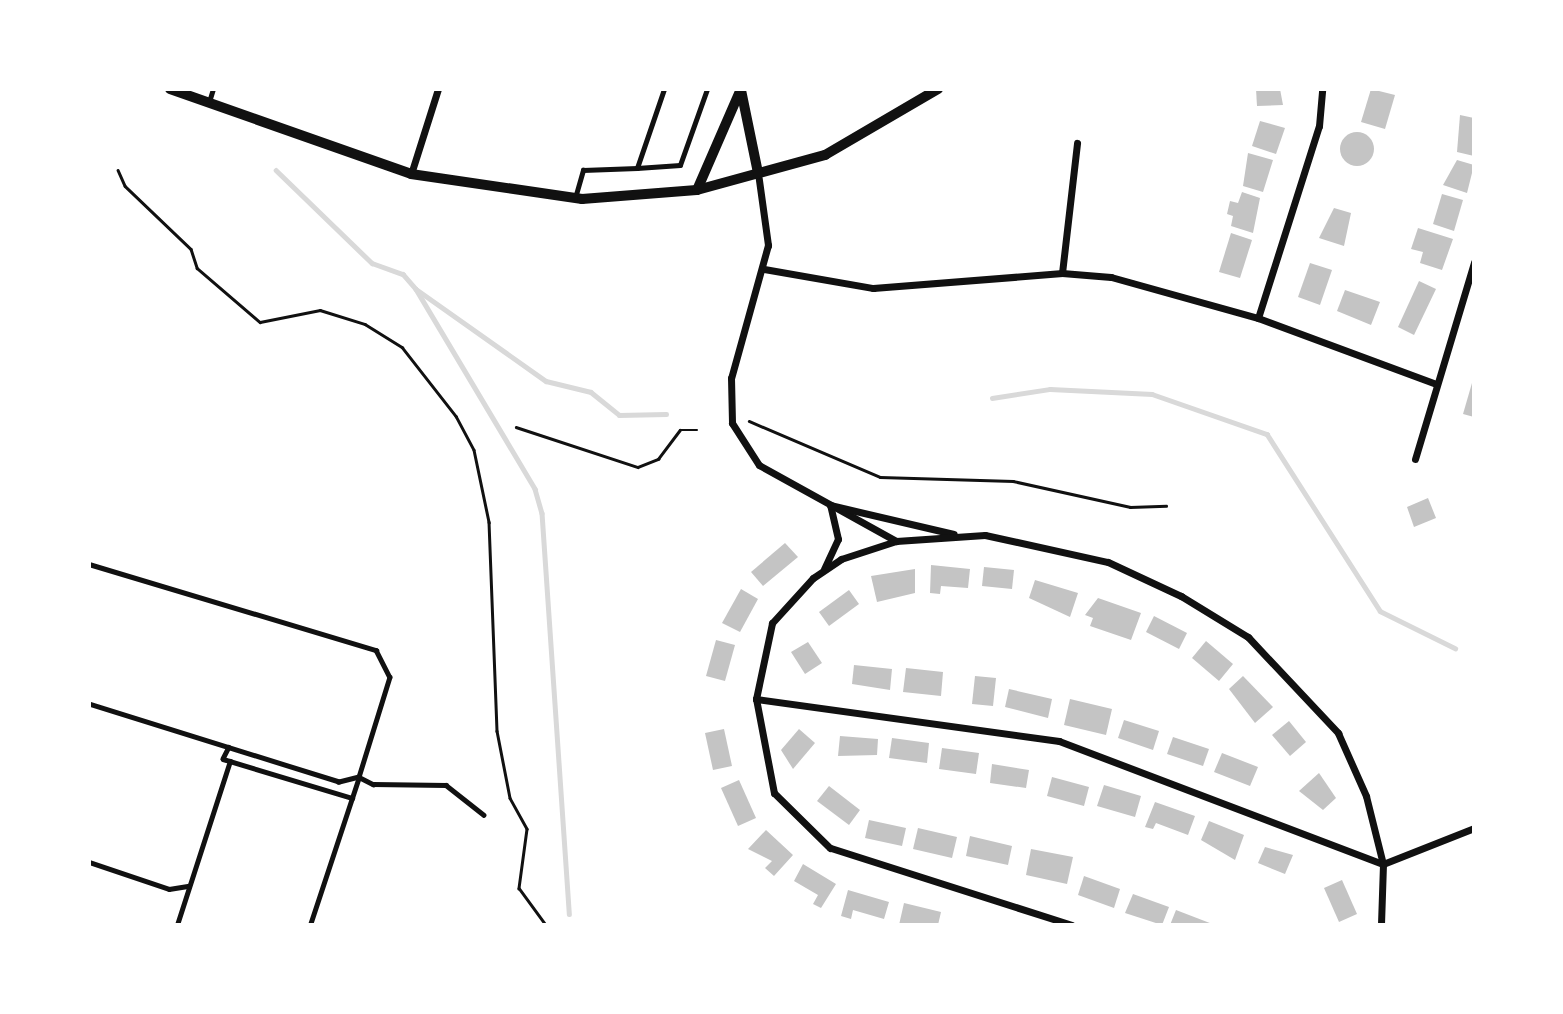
<!DOCTYPE html>
<style>
body{margin:0}
#map{position:relative;width:1563px;height:1014px;overflow:hidden;background:#fff;font-family:"Public Sans",sans-serif}
div>[style]{position:absolute}
.stream>*{height:4.5px;margin:-2.25px;padding:0 2.25px;transform-origin:2.25px;border-radius:2.25px;background:#d9d9d9}
.building>*{inset:0;background:#c4c4c4}
.round{border-radius:50%}
.path>*{height:2.5px;margin:-1.25px;padding:0 1.25px;transform-origin:1.25px;border-radius:1.25px;background:#111}
.service>*{height:4.5px;margin:-2.25px;padding:0 2.25px;transform-origin:2.25px;border-radius:2.25px;background:#111}
.minor>*{height:7px;margin:-3.5px;padding:0 3.5px;transform-origin:3.5px;border-radius:3.5px;background:#111}
.tertiary>*{height:10px;margin:-5px;padding:0 5px;transform-origin:5px;border-radius:5px;background:#111}
span{translate:-50% -50%;white-space:nowrap;text-align:center;line-height:1.15;-webkit-text-stroke:6px #fff;paint-order:stroke}
.frame{position:absolute;inset:0;border:91px solid #fff;pointer-events:none}
</style>
<div id="map">
<div class="stream">
<i style="left:276px;top:170px;width:134px;rotate:44.1deg"></i>
<i style="left:372px;top:263px;width:33px;rotate:20deg"></i>
<i style="left:403px;top:274px;width:20px;rotate:49deg"></i>
<i style="left:416px;top:289px;width:159px;rotate:35.3deg"></i>
<i style="left:546px;top:381px;width:46px;rotate:13.7deg"></i>
<i style="left:591px;top:392px;width:36px;rotate:39deg"></i>
<i style="left:619px;top:415px;width:47px;rotate:-1.2deg"></i>
<i style="left:416px;top:289px;width:233px;rotate:59.2deg"></i>
<i style="left:535px;top:489px;width:25px;rotate:74deg"></i>
<i style="left:542px;top:513px;width:402px;rotate:86.1deg"></i>
<i style="left:992px;top:398px;width:59px;rotate:-8.8deg"></i>
<i style="left:1050px;top:389px;width:102px;rotate:2.8deg"></i>
<i style="left:1152px;top:394px;width:122px;rotate:19.2deg"></i>
<i style="left:1267px;top:434px;width:210px;rotate:57.4deg"></i>
<i style="left:1380px;top:611px;width:84px;rotate:26.3deg"></i>
</div>
<div class="building">
<i style="clip-path:polygon(1256px 89px,1280px 89px,1283px 105px,1257px 106px)"></i>
<i style="clip-path:polygon(1371px 89px,1395px 95px,1385px 129px,1361px 122px)"></i>
<i style="clip-path:polygon(1460px 115px,1474px 118px,1474px 156px,1457px 152px)"></i>
<i style="clip-path:polygon(1260px 121px,1285px 128px,1276px 154px,1252px 146px)"></i>
<i class="round" style="left:1340px;top:132px;width:34px;height:34px"></i>
<i style="clip-path:polygon(1248px 153px,1273px 160px,1263px 192px,1243px 186px)"></i>
<i style="clip-path:polygon(1457px 160px,1474px 165px,1467px 193px,1443px 185px)"></i>
<i style="clip-path:polygon(1242px 192px,1260px 198px,1253px 233px,1231px 226px,1233px 216px,1227px 214px,1230px 201px,1238px 203px)"></i>
<i style="clip-path:polygon(1442px 194px,1463px 200px,1454px 231px,1433px 224px)"></i>
<i style="clip-path:polygon(1334px 208px,1351px 213px,1344px 246px,1319px 238px)"></i>
<i style="clip-path:polygon(1418px 228px,1453px 239px,1442px 270px,1420px 263px,1423px 252px,1411px 249px)"></i>
<i style="clip-path:polygon(1231px 233px,1252px 240px,1240px 278px,1219px 272px)"></i>
<i style="clip-path:polygon(1310px 263px,1332px 270px,1320px 305px,1298px 297px)"></i>
<i style="clip-path:polygon(1419px 281px,1436px 289px,1414px 335px,1398px 327px)"></i>
<i style="clip-path:polygon(1345px 290px,1380px 302px,1371px 325px,1337px 311px)"></i>
<i style="clip-path:polygon(1472px 383px,1474px 383px,1474px 417px,1463px 414px)"></i>
<i style="clip-path:polygon(1428px 498px,1436px 518px,1414px 527px,1407px 507px)"></i>
<i style="clip-path:polygon(785px 543px,798px 557px,763px 586px,751px 572px)"></i>
<i style="clip-path:polygon(931px 565px,970px 569px,968px 588px,941px 586px,940px 594px,930px 593px)"></i>
<i style="clip-path:polygon(984px 567px,1014px 570px,1012px 589px,982px 586px)"></i>
<i style="clip-path:polygon(915px 569px,915px 593px,877px 602px,871px 576px)"></i>
<i style="clip-path:polygon(1035px 580px,1078px 593px,1070px 617px,1029px 598px)"></i>
<i style="clip-path:polygon(741px 589px,758px 599px,740px 632px,722px 623px)"></i>
<i style="clip-path:polygon(849px 590px,859px 604px,829px 626px,819px 612px)"></i>
<i style="clip-path:polygon(1098px 598px,1141px 613px,1131px 640px,1090px 626px,1093px 618px,1085px 615px)"></i>
<i style="clip-path:polygon(1154px 616px,1187px 633px,1179px 649px,1146px 632px)"></i>
<i style="clip-path:polygon(716px 640px,735px 645px,725px 681px,706px 676px)"></i>
<i style="clip-path:polygon(1206px 641px,1233px 664px,1219px 681px,1192px 658px)"></i>
<i style="clip-path:polygon(808px 642px,822px 663px,805px 674px,791px 652px)"></i>
<i style="clip-path:polygon(854px 665px,892px 669px,890px 690px,852px 684px)"></i>
<i style="clip-path:polygon(906px 668px,943px 672px,941px 696px,903px 692px)"></i>
<i style="clip-path:polygon(975px 676px,996px 678px,993px 706px,972px 704px)"></i>
<i style="clip-path:polygon(1243px 676px,1273px 707px,1255px 723px,1229px 689px)"></i>
<i style="clip-path:polygon(1009px 689px,1052px 699px,1048px 718px,1005px 707px)"></i>
<i style="clip-path:polygon(1070px 699px,1112px 709px,1106px 735px,1064px 725px)"></i>
<i style="clip-path:polygon(1124px 720px,1159px 731px,1153px 750px,1118px 738px)"></i>
<i style="clip-path:polygon(1289px 721px,1306px 742px,1290px 756px,1272px 735px)"></i>
<i style="clip-path:polygon(724px 729px,732px 766px,713px 770px,705px 733px)"></i>
<i style="clip-path:polygon(799px 729px,815px 743px,793px 769px,781px 750px)"></i>
<i style="clip-path:polygon(840px 736px,878px 739px,877px 755px,838px 756px)"></i>
<i style="clip-path:polygon(1173px 737px,1209px 749px,1203px 766px,1167px 754px)"></i>
<i style="clip-path:polygon(892px 738px,929px 743px,927px 763px,889px 758px)"></i>
<i style="clip-path:polygon(942px 748px,979px 753px,976px 774px,939px 769px)"></i>
<i style="clip-path:polygon(1222px 753px,1258px 767px,1250px 786px,1214px 772px)"></i>
<i style="clip-path:polygon(992px 764px,1029px 770px,1026px 788px,990px 783px)"></i>
<i style="clip-path:polygon(1319px 773px,1336px 798px,1323px 810px,1299px 791px)"></i>
<i style="clip-path:polygon(1052px 777px,1089px 787px,1084px 806px,1047px 796px)"></i>
<i style="clip-path:polygon(739px 780px,756px 818px,738px 826px,721px 788px)"></i>
<i style="clip-path:polygon(1104px 785px,1141px 796px,1135px 817px,1097px 806px)"></i>
<i style="clip-path:polygon(829px 786px,860px 810px,849px 825px,817px 801px)"></i>
<i style="clip-path:polygon(1155px 802px,1195px 816px,1188px 835px,1156px 823px,1153px 829px,1145px 827px)"></i>
<i style="clip-path:polygon(869px 820px,906px 828px,902px 846px,865px 838px)"></i>
<i style="clip-path:polygon(1209px 821px,1244px 835px,1235px 860px,1201px 840px)"></i>
<i style="clip-path:polygon(918px 828px,957px 837px,952px 858px,913px 849px)"></i>
<i style="clip-path:polygon(766px 830px,793px 855px,774px 876px,765px 868px,772px 861px,748px 849px)"></i>
<i style="clip-path:polygon(970px 836px,1012px 846px,1008px 865px,966px 856px)"></i>
<i style="clip-path:polygon(1265px 847px,1293px 855px,1285px 874px,1258px 863px)"></i>
<i style="clip-path:polygon(1031px 849px,1073px 857px,1067px 884px,1026px 875px)"></i>
<i style="clip-path:polygon(803px 864px,836px 884px,821px 908px,813px 904px,818px 895px,794px 881px)"></i>
<i style="clip-path:polygon(1084px 876px,1120px 889px,1114px 908px,1078px 895px)"></i>
<i style="clip-path:polygon(1342px 880px,1357px 914px,1339px 922px,1324px 888px)"></i>
<i style="clip-path:polygon(848px 890px,889px 902px,884px 919px,853px 910px,851px 919px,841px 916px)"></i>
<i style="clip-path:polygon(1133px 894px,1169px 907px,1162px 925px,1125px 913px)"></i>
<i style="clip-path:polygon(904px 903px,941px 912px,938px 925px,899px 925px)"></i>
<i style="clip-path:polygon(1176px 910px,1215px 925px,1170px 925px)"></i>
</div>
<div class="path">
<i style="left:118px;top:170px;width:17px;rotate:66deg"></i>
<i style="left:125px;top:186px;width:91px;rotate:43.7deg"></i>
<i style="left:191px;top:249px;width:20px;rotate:72deg"></i>
<i style="left:197px;top:268px;width:83px;rotate:40.6deg"></i>
<i style="left:260px;top:322px;width:61px;rotate:-11.3deg"></i>
<i style="left:320px;top:310px;width:47px;rotate:17.3deg"></i>
<i style="left:365px;top:324px;width:44px;rotate:31.9deg"></i>
<i style="left:402px;top:347px;width:88px;rotate:52deg"></i>
<i style="left:456px;top:416px;width:38px;rotate:62deg"></i>
<i style="left:474px;top:450px;width:74px;rotate:78.2deg"></i>
<i style="left:489px;top:522px;width:209px;rotate:87.8deg"></i>
<i style="left:497px;top:731px;width:68px;rotate:79deg"></i>
<i style="left:510px;top:798px;width:35px;rotate:61deg"></i>
<i style="left:527px;top:829px;width:60px;rotate:97.7deg"></i>
<i style="left:519px;top:888px;width:46px;rotate:53.9deg"></i>
<i style="left:749px;top:421px;width:142px;rotate:23.1deg"></i>
<i style="left:880px;top:477px;width:133px;rotate:1.7deg"></i>
<i style="left:1013px;top:481px;width:120px;rotate:12.5deg"></i>
<i style="left:1130px;top:507px;width:36px;rotate:-2deg"></i>
<i style="left:516px;top:427px;width:128px;rotate:18.2deg"></i>
<i style="left:638px;top:467px;width:22px;rotate:-22deg"></i>
<i style="left:658px;top:459px;width:36px;rotate:-53deg"></i>
<i style="left:680px;top:430px;width:17px"></i>
</div>
<div class="service">
<i style="left:209px;top:102px;width:14px;rotate:-73deg"></i>
<i style="left:637px;top:168px;width:43px;rotate:-4deg"></i>
<i style="left:680px;top:165px;width:81px;rotate:-70.4deg"></i>
<i style="left:575px;top:198px;width:29px;rotate:-74deg"></i>
<i style="left:583px;top:170px;width:54px;rotate:-2.1deg"></i>
<i style="left:637px;top:168px;width:83px;rotate:-71.1deg"></i>
<i style="left:89px;top:564px;width:300px;rotate:16.7deg"></i>
<i style="left:376px;top:650px;width:30px;rotate:63deg"></i>
<i style="left:390px;top:677px;width:105px;rotate:107.2deg"></i>
<i style="left:359px;top:777px;width:21px;rotate:166deg"></i>
<i style="left:339px;top:782px;width:262px;rotate:-162.7deg"></i>
<i style="left:229px;top:747px;width:13px;rotate:117deg"></i>
<i style="left:223px;top:759px;width:135px;rotate:16.8deg"></i>
<i style="left:89px;top:862px;width:84px;rotate:18.6deg"></i>
<i style="left:169px;top:889px;width:20px;rotate:-9deg"></i>
<i style="left:177px;top:925px;width:172px;rotate:-72.1deg"></i>
<i style="left:310px;top:925px;width:156px;rotate:-71.7deg"></i>
<i style="left:359px;top:777px;width:16px;rotate:27deg"></i>
<i style="left:373px;top:784px;width:73px;rotate:0.8deg"></i>
<i style="left:446px;top:785px;width:48px;rotate:38.3deg"></i>
</div>
<div class="minor">
<i style="left:758px;top:173px;width:73px;rotate:82.1deg"></i>
<i style="left:768px;top:245px;width:138px;rotate:105.5deg"></i>
<i style="left:731px;top:378px;width:45px;rotate:88.7deg"></i>
<i style="left:732px;top:423px;width:50px;rotate:57.3deg"></i>
<i style="left:759px;top:465px;width:157px;rotate:29deg"></i>
<i style="left:411px;top:174px;width:89px;rotate:-72.4deg"></i>
<i style="left:764px;top:269px;width:111px;rotate:9.9deg"></i>
<i style="left:873px;top:288px;width:190px;rotate:-4.5deg"></i>
<i style="left:1062px;top:273px;width:49px;rotate:4.7deg"></i>
<i style="left:1111px;top:277px;width:153px;rotate:15.6deg"></i>
<i style="left:1258px;top:318px;width:190px;rotate:20.3deg"></i>
<i style="left:1062px;top:273px;width:131px;rotate:-83.4deg"></i>
<i style="left:1258px;top:318px;width:201px;rotate:-72.4deg"></i>
<i style="left:1319px;top:126px;width:37px;rotate:-85deg"></i>
<i style="left:1415px;top:459px;width:206px;rotate:-73.3deg"></i>
<i style="left:824px;top:569px;width:33px;rotate:-65deg"></i>
<i style="left:838px;top:539px;width:35px;rotate:-103deg"></i>
<i style="left:830px;top:505px;width:127px;rotate:13.2deg"></i>
<i style="left:756px;top:699px;width:306px;rotate:7.9deg"></i>
<i style="left:1059px;top:741px;width:347px;rotate:20.8deg"></i>
<i style="left:1383px;top:864px;width:98px;rotate:-21.6deg"></i>
<i style="left:1072px;top:925px;width:254px;rotate:-162.3deg"></i>
<i style="left:830px;top:848px;width:78px;rotate:-135.5deg"></i>
<i style="left:774px;top:793px;width:96px;rotate:-100.8deg"></i>
<i style="left:756px;top:699px;width:78px;rotate:-78.1deg"></i>
<i style="left:772px;top:623px;width:61px;rotate:-47.7deg"></i>
<i style="left:813px;top:578px;width:34px;rotate:-34deg"></i>
<i style="left:841px;top:559px;width:58px;rotate:-18.1deg"></i>
<i style="left:896px;top:541px;width:89px;rotate:-3.9deg"></i>
<i style="left:985px;top:535px;width:126px;rotate:12.4deg"></i>
<i style="left:1108px;top:562px;width:81px;rotate:25deg"></i>
<i style="left:1181px;top:596px;width:79px;rotate:31.5deg"></i>
<i style="left:1248px;top:637px;width:132px;rotate:46.8deg"></i>
<i style="left:1338px;top:733px;width:69px;rotate:66deg"></i>
<i style="left:1366px;top:796px;width:70px;rotate:76deg"></i>
<i style="left:1383px;top:864px;width:61px;rotate:91.9deg"></i>
</div>
<div class="tertiary">
<i style="left:170px;top:89px;width:256px;rotate:19.4deg"></i>
<i style="left:411px;top:174px;width:173px;rotate:8.3deg"></i>
<i style="left:582px;top:199px;width:115px;rotate:-4.5deg"></i>
<i style="left:697px;top:190px;width:133px;rotate:-15.3deg"></i>
<i style="left:825px;top:155px;width:131px;rotate:-30.3deg"></i>
<i style="left:741px;top:90px;width:85px;rotate:78.4deg"></i>
<i style="left:697px;top:190px;width:110px;rotate:-66.5deg"></i>
</div>
<div class="frame"></div>
</div>
